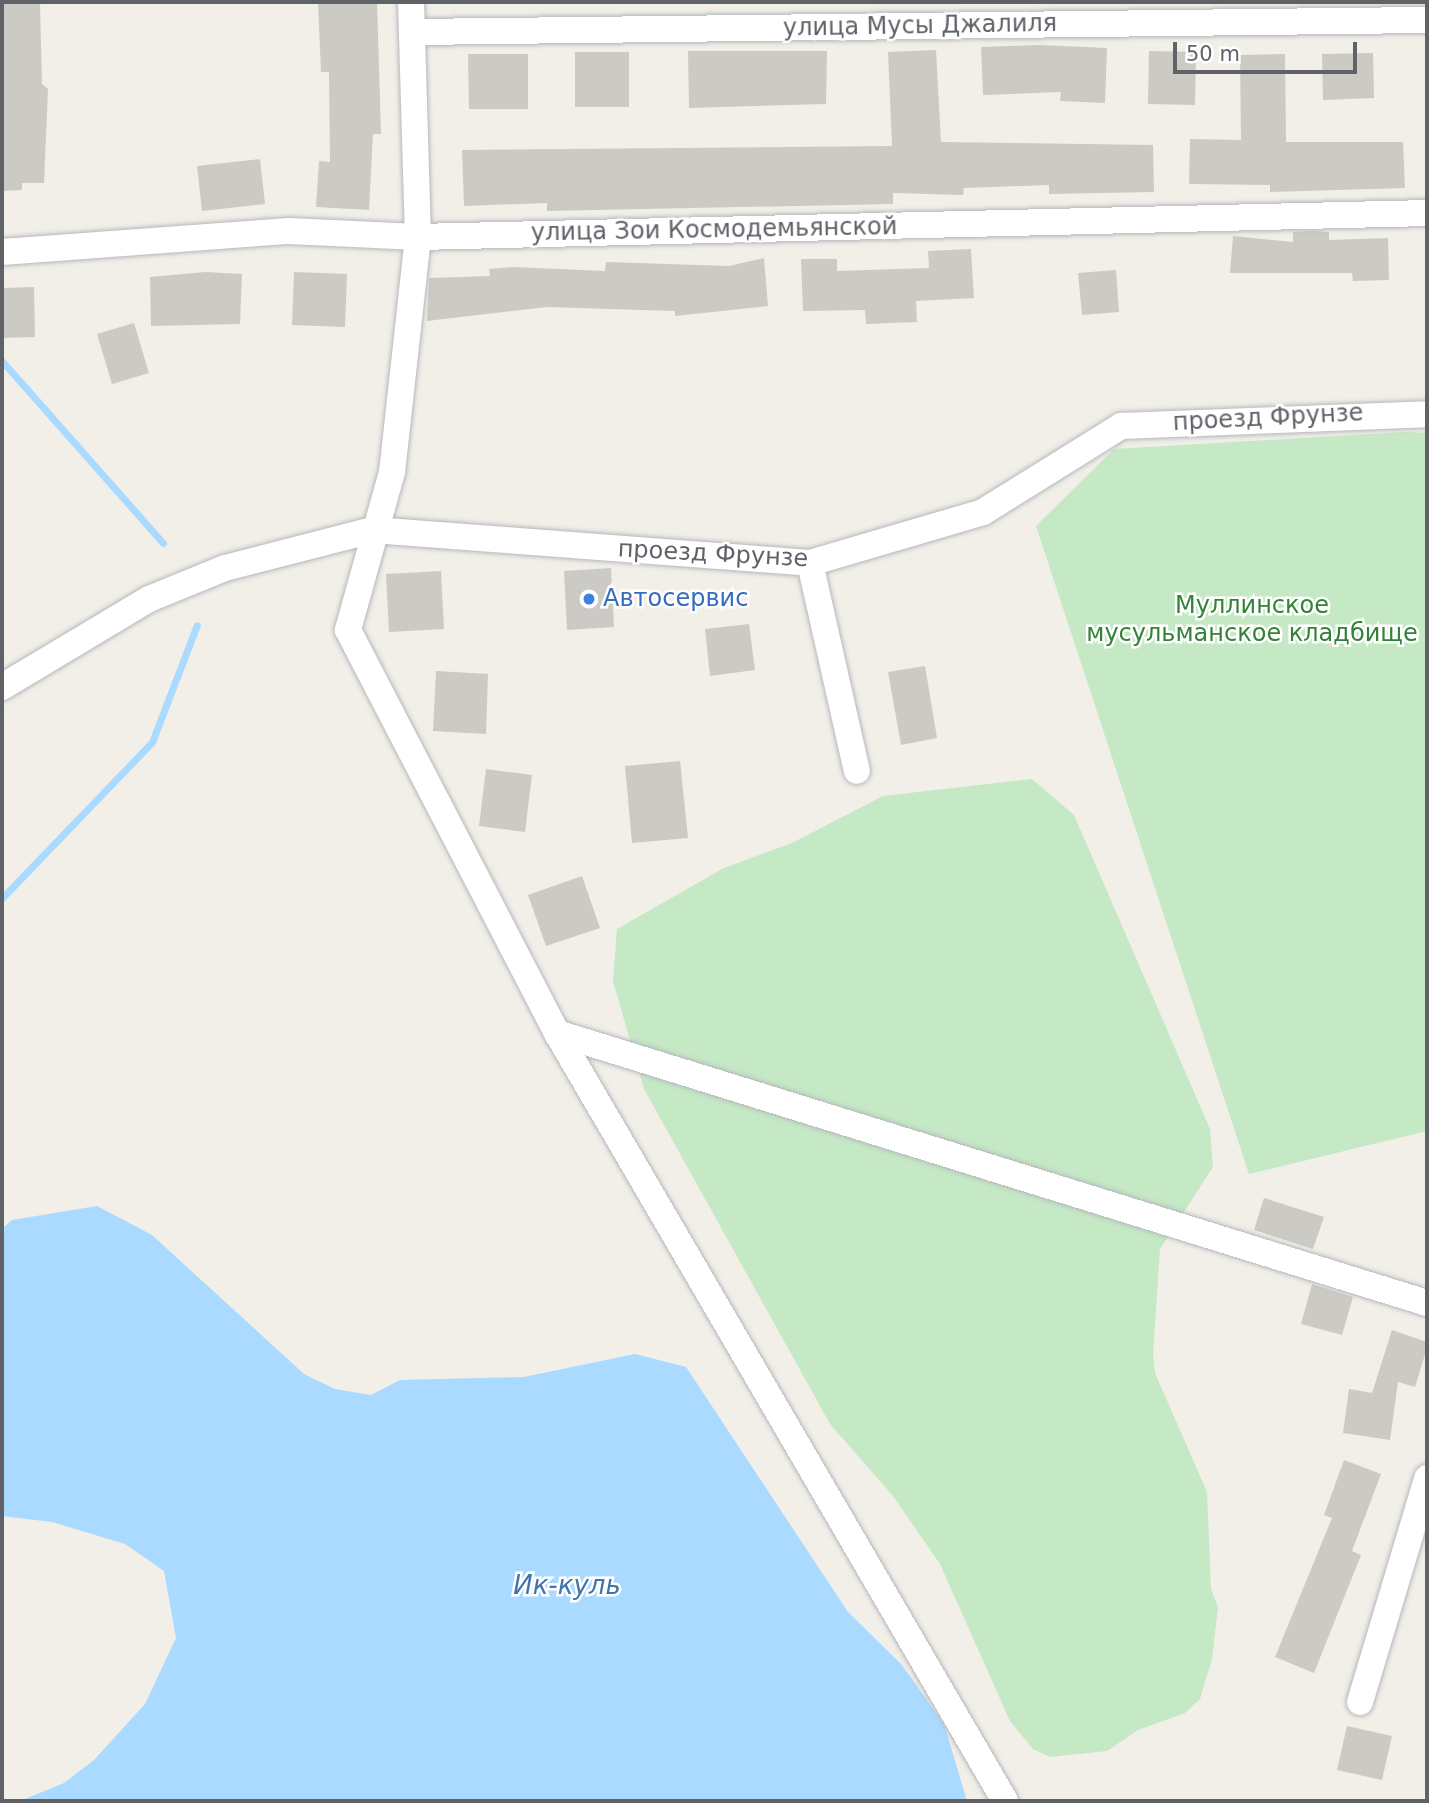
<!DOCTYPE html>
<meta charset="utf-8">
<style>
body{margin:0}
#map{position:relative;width:1429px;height:1803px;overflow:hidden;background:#f1efe8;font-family:"DejaVu Sans",sans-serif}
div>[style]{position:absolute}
.green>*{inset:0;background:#c5e8c5}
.water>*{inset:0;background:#aadaff}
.stream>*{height:7px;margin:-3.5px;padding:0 3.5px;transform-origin:3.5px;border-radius:3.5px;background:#aadaff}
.building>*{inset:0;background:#cccac5}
.roads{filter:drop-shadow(0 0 2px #b5b8bc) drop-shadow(0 0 2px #b5b8bc)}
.minor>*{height:26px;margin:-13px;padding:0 13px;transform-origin:13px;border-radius:13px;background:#fff}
.dots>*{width:19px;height:19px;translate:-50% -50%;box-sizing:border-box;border:4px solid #fff;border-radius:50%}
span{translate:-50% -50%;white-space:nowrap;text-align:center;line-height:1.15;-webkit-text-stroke:5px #fff;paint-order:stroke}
.street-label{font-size:24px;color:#5f6368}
.shop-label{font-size:24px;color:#366cbe}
.left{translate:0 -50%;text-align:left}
.park-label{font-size:24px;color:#348238}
.water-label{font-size:26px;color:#4174aa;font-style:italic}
.frame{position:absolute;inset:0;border:4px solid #5f6368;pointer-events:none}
.scale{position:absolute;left:1173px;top:42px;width:184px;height:32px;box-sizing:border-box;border:4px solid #5f6368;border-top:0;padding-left:9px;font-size:21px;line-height:24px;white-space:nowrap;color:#5f6368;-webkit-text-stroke:5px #fff;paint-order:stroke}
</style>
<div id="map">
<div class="green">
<i style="clip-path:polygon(1405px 432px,1427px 433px,1427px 1131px,1249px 1174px,1036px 526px,1114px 449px)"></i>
<i style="clip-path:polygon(1032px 779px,1074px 815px,1210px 1129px,1213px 1167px,1160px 1249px,1153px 1354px,1155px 1373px,1207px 1492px,1211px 1589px,1218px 1607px,1212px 1659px,1200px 1699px,1185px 1713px,1138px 1730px,1107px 1751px,1050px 1757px,1033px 1749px,1010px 1721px,940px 1564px,893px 1496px,830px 1424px,644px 1089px,613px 981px,617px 929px,724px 868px,792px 843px,883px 796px)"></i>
</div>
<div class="water">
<i style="clip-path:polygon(97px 1206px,152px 1235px,304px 1374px,335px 1389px,371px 1395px,400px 1380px,524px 1377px,635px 1354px,686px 1367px,848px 1612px,902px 1665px,944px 1724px,967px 1801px,20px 1801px,64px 1783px,94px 1760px,145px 1704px,176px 1638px,164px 1571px,125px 1544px,52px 1522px,2px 1516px,2px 1229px,12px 1220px)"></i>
</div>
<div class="stream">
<i style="left:2px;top:361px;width:243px;rotate:48.5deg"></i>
<i style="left:2px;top:898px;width:216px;rotate:-46.1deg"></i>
<i style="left:152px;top:742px;width:125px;rotate:-69deg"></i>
</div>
<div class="building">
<i style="clip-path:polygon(2px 2px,40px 2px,42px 84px,48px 89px,44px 183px,22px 183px,22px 190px,3px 191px,2px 184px)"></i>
<i style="clip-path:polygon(318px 2px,377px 2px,381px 134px,373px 134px,369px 210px,316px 207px,319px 161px,330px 162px,329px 72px,321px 72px)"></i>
<i style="clip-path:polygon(1040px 45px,1107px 48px,1105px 103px,1060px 101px,1061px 92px,983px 95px,981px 47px)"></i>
<i style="clip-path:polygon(936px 50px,941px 142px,1153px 145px,1154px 192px,1049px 194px,1049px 185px,964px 188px,963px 195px,893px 193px,893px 204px,547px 211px,547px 203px,464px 206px,462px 150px,892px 146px,888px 52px)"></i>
<i style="clip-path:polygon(688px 51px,827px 51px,826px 104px,689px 108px)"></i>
<i style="clip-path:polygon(1149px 51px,1196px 52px,1195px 105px,1148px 104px)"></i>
<i style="clip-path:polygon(575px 52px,629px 52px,629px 107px,575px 107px)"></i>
<i style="clip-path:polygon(1373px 53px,1374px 98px,1323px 100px,1322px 54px)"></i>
<i style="clip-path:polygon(468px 54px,528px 54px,528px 109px,469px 109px)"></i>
<i style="clip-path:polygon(1285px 54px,1286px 142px,1403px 142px,1405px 188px,1270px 192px,1270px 185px,1189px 184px,1190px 139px,1241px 140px,1240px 55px)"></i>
<i style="clip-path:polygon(260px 159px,265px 204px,202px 211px,197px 166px)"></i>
<i style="clip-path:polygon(1312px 231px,1329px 232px,1329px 240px,1388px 238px,1389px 280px,1353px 281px,1352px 273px,1230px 273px,1233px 236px,1293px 242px,1293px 232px)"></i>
<i style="clip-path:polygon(971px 249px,974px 298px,916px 301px,917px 322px,866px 324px,865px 310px,803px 311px,801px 259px,837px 259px,837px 271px,929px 268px,928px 251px)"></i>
<i style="clip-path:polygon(764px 258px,768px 306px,675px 316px,675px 311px,547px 307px,427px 321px,429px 278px,490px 276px,489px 269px,513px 267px,605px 271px,606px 262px,729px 266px)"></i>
<i style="clip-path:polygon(1116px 270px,1119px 312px,1082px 315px,1078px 273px)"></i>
<i style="clip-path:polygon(205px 272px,242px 274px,240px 324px,151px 326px,150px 277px)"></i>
<i style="clip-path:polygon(294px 272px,347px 274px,345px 327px,292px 325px)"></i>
<i style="clip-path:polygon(34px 287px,35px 337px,2px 338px,2px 288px)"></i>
<i style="clip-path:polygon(134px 323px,149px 373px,112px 384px,97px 334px)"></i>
<i style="clip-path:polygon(611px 568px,614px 627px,567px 630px,564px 571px)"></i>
<i style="clip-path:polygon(441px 571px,444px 629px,389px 632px,386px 574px)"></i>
<i style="clip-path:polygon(749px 624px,755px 670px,710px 676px,705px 629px)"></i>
<i style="clip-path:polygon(925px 666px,937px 738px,901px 745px,888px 672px)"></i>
<i style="clip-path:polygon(436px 671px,488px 674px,486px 734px,433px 731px)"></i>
<i style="clip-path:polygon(680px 761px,688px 838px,632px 843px,625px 766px)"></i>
<i style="clip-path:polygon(486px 769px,532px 775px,525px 832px,479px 826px)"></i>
<i style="clip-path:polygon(582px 876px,600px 928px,546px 946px,528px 895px)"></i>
<i style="clip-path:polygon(1264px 1198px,1324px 1217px,1313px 1249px,1254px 1230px)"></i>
<i style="clip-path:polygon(1312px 1284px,1353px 1297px,1342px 1335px,1301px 1324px)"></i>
<i style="clip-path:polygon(1392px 1330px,1427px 1342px,1427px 1348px,1415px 1387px,1398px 1382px,1390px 1440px,1343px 1433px,1349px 1389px,1372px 1393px)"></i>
<i style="clip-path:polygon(1344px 1460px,1381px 1474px,1352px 1551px,1361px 1555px,1314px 1673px,1275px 1657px,1332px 1518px,1324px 1515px)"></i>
<i style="clip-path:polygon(1347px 1726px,1392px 1736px,1382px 1780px,1337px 1770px)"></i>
</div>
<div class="roads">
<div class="minor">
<i style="left:411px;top:2px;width:235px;rotate:88.3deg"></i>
<i style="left:418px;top:237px;width:236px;rotate:96.3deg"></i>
<i style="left:392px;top:472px;width:164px;rotate:105.6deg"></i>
<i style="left:348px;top:630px;width:454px;rotate:62.6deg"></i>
<i style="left:557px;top:1033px;width:889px;rotate:59.74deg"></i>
<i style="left:413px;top:32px;width:1014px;rotate:-0.68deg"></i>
<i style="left:2px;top:252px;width:288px;rotate:-4.2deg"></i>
<i style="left:289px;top:231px;width:129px;rotate:2.7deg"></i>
<i style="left:418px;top:237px;width:1009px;rotate:-1.36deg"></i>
<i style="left:810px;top:563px;width:213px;rotate:77.3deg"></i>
<i style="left:2px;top:687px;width:171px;rotate:-30.9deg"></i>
<i style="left:149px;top:599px;width:82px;rotate:-22.2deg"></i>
<i style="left:225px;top:568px;width:153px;rotate:-14.4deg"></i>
<i style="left:373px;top:530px;width:438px;rotate:4.3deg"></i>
<i style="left:810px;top:563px;width:180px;rotate:-16.4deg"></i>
<i style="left:983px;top:512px;width:163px;rotate:-31.9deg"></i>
<i style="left:1121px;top:426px;width:306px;rotate:-2.2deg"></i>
<i style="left:557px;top:1033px;width:911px;rotate:17.24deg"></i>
<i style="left:1360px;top:1702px;width:234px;rotate:-73.3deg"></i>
</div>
</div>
<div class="dots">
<i style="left:589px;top:599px;background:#3f7fe0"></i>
</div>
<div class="street-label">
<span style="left:920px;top:26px;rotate:-1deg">улица Мусы Джалиля</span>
<span style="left:714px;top:230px;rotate:-1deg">улица Зои Космодемьянской</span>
<span style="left:1268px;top:418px;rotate:-3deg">проезд Фрунзе</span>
<span style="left:713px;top:554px;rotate:3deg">проезд Фрунзе</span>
</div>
<div class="shop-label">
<span class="left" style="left:603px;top:599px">Автосервис</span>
</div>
<div class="park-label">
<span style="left:1252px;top:620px">Муллинское<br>мусульманское кладбище</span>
</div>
<div class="water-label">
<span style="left:567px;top:1586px">Ик-куль</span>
</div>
<div class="frame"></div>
<div class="scale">50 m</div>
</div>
